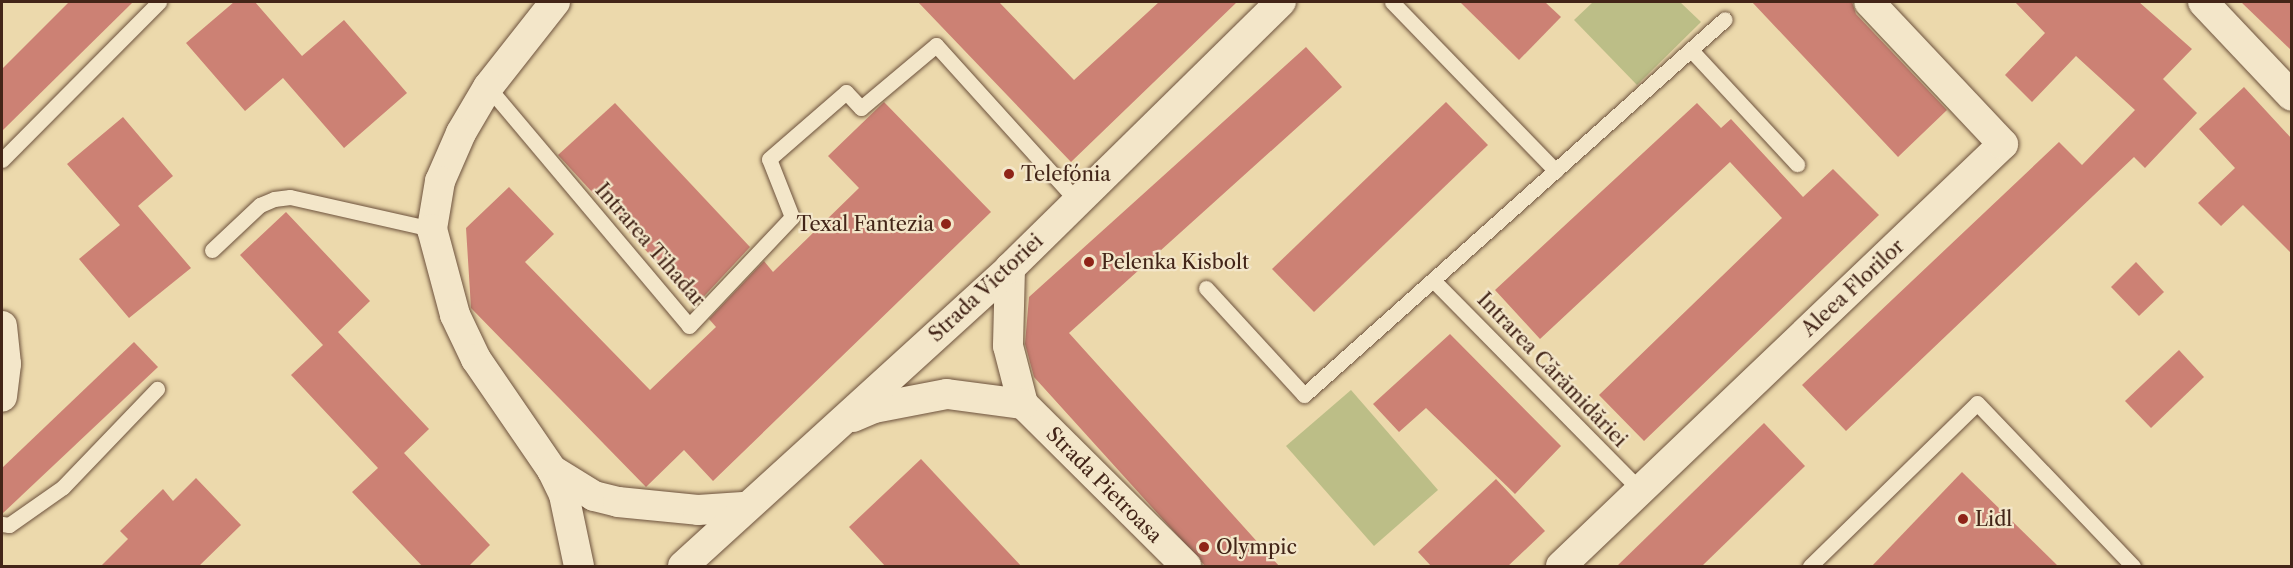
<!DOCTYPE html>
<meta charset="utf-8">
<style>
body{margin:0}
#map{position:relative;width:2293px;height:568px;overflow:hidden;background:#ecd9ac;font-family:"Libre Caslon Text",serif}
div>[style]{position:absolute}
.green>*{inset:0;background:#bcbe87}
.building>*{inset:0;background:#cc8174}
.roads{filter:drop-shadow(0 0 2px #6d523d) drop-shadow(0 0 2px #6d523d)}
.service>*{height:15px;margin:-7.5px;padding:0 7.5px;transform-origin:7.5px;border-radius:7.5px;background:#f3e6c9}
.minor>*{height:30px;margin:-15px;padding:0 15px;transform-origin:15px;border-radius:15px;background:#f3e6c9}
.dots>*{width:16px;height:16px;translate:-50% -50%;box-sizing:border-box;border:3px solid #f3e6c9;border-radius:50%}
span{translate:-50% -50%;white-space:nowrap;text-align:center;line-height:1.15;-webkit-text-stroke:4.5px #f3e6c9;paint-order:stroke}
.poi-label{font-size:20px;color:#432518}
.left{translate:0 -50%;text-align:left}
.right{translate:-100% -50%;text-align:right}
.street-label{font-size:20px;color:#432518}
.frame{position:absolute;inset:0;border:3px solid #432518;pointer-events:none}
</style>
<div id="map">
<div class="green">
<i style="clip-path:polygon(1593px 2px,1680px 2px,1701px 22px,1637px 85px,1574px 20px)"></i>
<i style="clip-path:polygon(1351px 390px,1438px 490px,1374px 546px,1286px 446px)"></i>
</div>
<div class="building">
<i style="clip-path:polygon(69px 2px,133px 2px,2px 131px,2px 69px)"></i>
<i style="clip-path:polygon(234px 2px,255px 2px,302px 56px,344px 20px,407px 93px,344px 148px,283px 78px,245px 111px,186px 43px)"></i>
<i style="clip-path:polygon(918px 2px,999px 2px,1074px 80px,1159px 2px,1237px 2px,1071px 162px)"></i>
<i style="clip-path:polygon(1460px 2px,1545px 2px,1561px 17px,1519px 60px)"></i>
<i style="clip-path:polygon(1752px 2px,1852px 2px,1856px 14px,1947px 110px,1898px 157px)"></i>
<i style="clip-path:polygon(2015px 2px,2139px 2px,2192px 49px,2163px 79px,2197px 113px,2145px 168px,2134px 157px,1846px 431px,1802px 385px,2059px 142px,2082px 165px,2135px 110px,2076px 56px,2032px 102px,2005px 75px,2045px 33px)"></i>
<i style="clip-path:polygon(2241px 2px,2292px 2px,2292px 51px)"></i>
<i style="clip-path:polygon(1306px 47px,1342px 87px,1069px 333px,1280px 567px,1206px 567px,1034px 377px,1025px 344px,1029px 297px)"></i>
<i style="clip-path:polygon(2244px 87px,2292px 139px,2292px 254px,2243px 205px,2221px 226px,2198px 203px,2235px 168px,2199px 129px)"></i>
<i style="clip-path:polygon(884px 102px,991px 212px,713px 481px,684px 450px,646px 487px,471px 308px,466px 228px,509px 187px,554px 234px,525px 262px,650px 390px,716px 327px,709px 319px,764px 261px,773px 272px,859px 188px,828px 156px)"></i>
<i style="clip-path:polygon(1446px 102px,1488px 145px,1314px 312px,1272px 269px)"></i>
<i style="clip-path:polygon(615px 103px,750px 247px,696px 305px,558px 155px)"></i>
<i style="clip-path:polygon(1697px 103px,1721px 128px,1731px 119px,1803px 197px,1833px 169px,1879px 215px,1644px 441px,1599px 395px,1782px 218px,1730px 162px,1540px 339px,1495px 290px)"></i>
<i style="clip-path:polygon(123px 117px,173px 176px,138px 206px,191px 268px,129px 318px,79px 259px,120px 225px,67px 164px)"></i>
<i style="clip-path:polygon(286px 212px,370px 301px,338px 332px,429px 429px,404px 453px,490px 545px,468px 567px,423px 567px,352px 492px,378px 468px,291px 375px,323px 345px,240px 255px)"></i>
<i style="clip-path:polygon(2136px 262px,2164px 292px,2139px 316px,2111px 287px)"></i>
<i style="clip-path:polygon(1450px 334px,1561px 446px,1515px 494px,1426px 408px,1399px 432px,1373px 404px)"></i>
<i style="clip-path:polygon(134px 342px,158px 367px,2px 514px,2px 468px)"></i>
<i style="clip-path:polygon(2179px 350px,2204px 377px,2151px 428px,2125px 401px)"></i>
<i style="clip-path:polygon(1764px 423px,1805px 466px,1701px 567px,1616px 567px)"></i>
<i style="clip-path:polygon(921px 459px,1022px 567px,886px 567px,849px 527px)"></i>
<i style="clip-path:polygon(1962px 472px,2059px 567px,1871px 567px)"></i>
<i style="clip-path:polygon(196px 478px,241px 525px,198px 567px,100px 567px,128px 539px,120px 531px,163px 489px,173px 501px)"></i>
<i style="clip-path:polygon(1496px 479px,1545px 531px,1507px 567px,1432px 567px,1418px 552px)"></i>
</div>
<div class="roads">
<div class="service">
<i style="left:1392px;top:2px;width:235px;rotate:45.9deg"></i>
<i style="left:1691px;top:50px;width:156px;rotate:47.1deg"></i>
<i style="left:488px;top:87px;width:312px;rotate:49.9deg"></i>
<i style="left:689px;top:326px;width:150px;rotate:-46.6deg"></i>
<i style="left:792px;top:217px;width:62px;rotate:-111.6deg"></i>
<i style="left:769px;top:159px;width:102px;rotate:-41deg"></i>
<i style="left:846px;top:92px;width:22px;rotate:47deg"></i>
<i style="left:861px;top:108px;width:98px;rotate:-40deg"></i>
<i style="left:936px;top:45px;width:212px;rotate:47.9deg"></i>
<i style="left:2px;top:160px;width:223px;rotate:-45.2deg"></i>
<i style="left:212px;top:250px;width:66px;rotate:-43.2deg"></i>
<i style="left:260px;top:205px;width:15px;rotate:-23deg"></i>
<i style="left:274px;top:199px;width:16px;rotate:-7deg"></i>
<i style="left:290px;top:197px;width:146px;rotate:12.7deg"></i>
<i style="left:1433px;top:280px;width:295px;rotate:45.4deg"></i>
<i style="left:1206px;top:288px;width:145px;rotate:47.5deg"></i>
<i style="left:1304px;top:395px;width:564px;rotate:-41.77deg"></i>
<i style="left:2px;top:524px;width:7px;rotate:8deg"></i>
<i style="left:9px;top:525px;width:66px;rotate:-35.1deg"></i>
<i style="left:63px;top:487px;width:136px;rotate:-46.2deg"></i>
<i style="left:1810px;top:566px;width:233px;rotate:-44.3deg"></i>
<i style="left:1977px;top:403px;width:226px;rotate:46.3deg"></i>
</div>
<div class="minor">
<i style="left:555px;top:2px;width:108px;rotate:128.2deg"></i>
<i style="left:488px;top:87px;width:53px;rotate:120.4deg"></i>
<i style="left:461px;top:133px;width:52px;rotate:113.6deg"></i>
<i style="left:440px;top:181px;width:49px;rotate:99.5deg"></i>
<i style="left:432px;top:229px;width:89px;rotate:75deg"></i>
<i style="left:455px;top:315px;width:49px;rotate:64.5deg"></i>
<i style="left:476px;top:359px;width:135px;rotate:55.6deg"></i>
<i style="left:552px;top:470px;width:28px;rotate:64deg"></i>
<i style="left:564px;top:495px;width:73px;rotate:78.1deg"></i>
<i style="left:2203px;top:2px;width:129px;rotate:46.6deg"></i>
<i style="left:1010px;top:268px;width:78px;rotate:91.5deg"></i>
<i style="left:1008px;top:346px;width:60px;rotate:75.5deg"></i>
<i style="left:1023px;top:404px;width:230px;rotate:44.8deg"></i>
<i style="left:2px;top:326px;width:38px;rotate:84deg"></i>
<i style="left:6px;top:364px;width:33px;rotate:97deg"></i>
<i style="left:853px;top:417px;width:23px;rotate:-23deg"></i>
<i style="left:874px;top:408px;width:74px;rotate:-10.9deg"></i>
<i style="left:947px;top:394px;width:77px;rotate:7.5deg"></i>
<i style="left:552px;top:470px;width:49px;rotate:31.8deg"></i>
<i style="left:594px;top:496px;width:25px;rotate:14deg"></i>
<i style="left:618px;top:502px;width:80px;rotate:5.7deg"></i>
<i style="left:698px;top:510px;width:45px;rotate:-3.8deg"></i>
<i style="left:683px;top:566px;width:442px;rotate:-42.3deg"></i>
<i style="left:1010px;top:268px;width:380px;rotate:-44.5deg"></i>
<i style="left:1561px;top:566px;width:611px;rotate:-43.67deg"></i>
<i style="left:2003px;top:144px;width:195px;rotate:-133.3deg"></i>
</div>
</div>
<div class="dots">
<i style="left:1009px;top:174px;background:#8f2418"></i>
<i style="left:946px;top:224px;background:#8f2418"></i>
<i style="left:1089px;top:262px;background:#8f2418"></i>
<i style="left:1963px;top:519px;background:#8f2418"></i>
<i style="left:1204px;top:547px;background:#8f2418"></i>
</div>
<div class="poi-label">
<span class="left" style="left:1021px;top:174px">Telefónia</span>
<span class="right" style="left:934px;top:224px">Texal Fantezia</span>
<span class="left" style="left:1101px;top:262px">Pelenka Kisbolt</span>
<span class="left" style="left:1975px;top:519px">Lidl</span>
<span class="left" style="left:1216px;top:547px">Olympic</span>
</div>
<div class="street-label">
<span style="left:650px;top:245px;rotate:49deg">Intrarea Tihadar</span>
<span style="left:986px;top:288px;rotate:-43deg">Strada Victoriei</span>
<span style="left:1853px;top:288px;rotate:-43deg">Aleea Florilor</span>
<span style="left:1552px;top:370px;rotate:46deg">Intrarea Cărămidăriei</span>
<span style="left:1104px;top:485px;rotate:45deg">Strada Pietroasa</span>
</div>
<div class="frame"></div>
</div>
